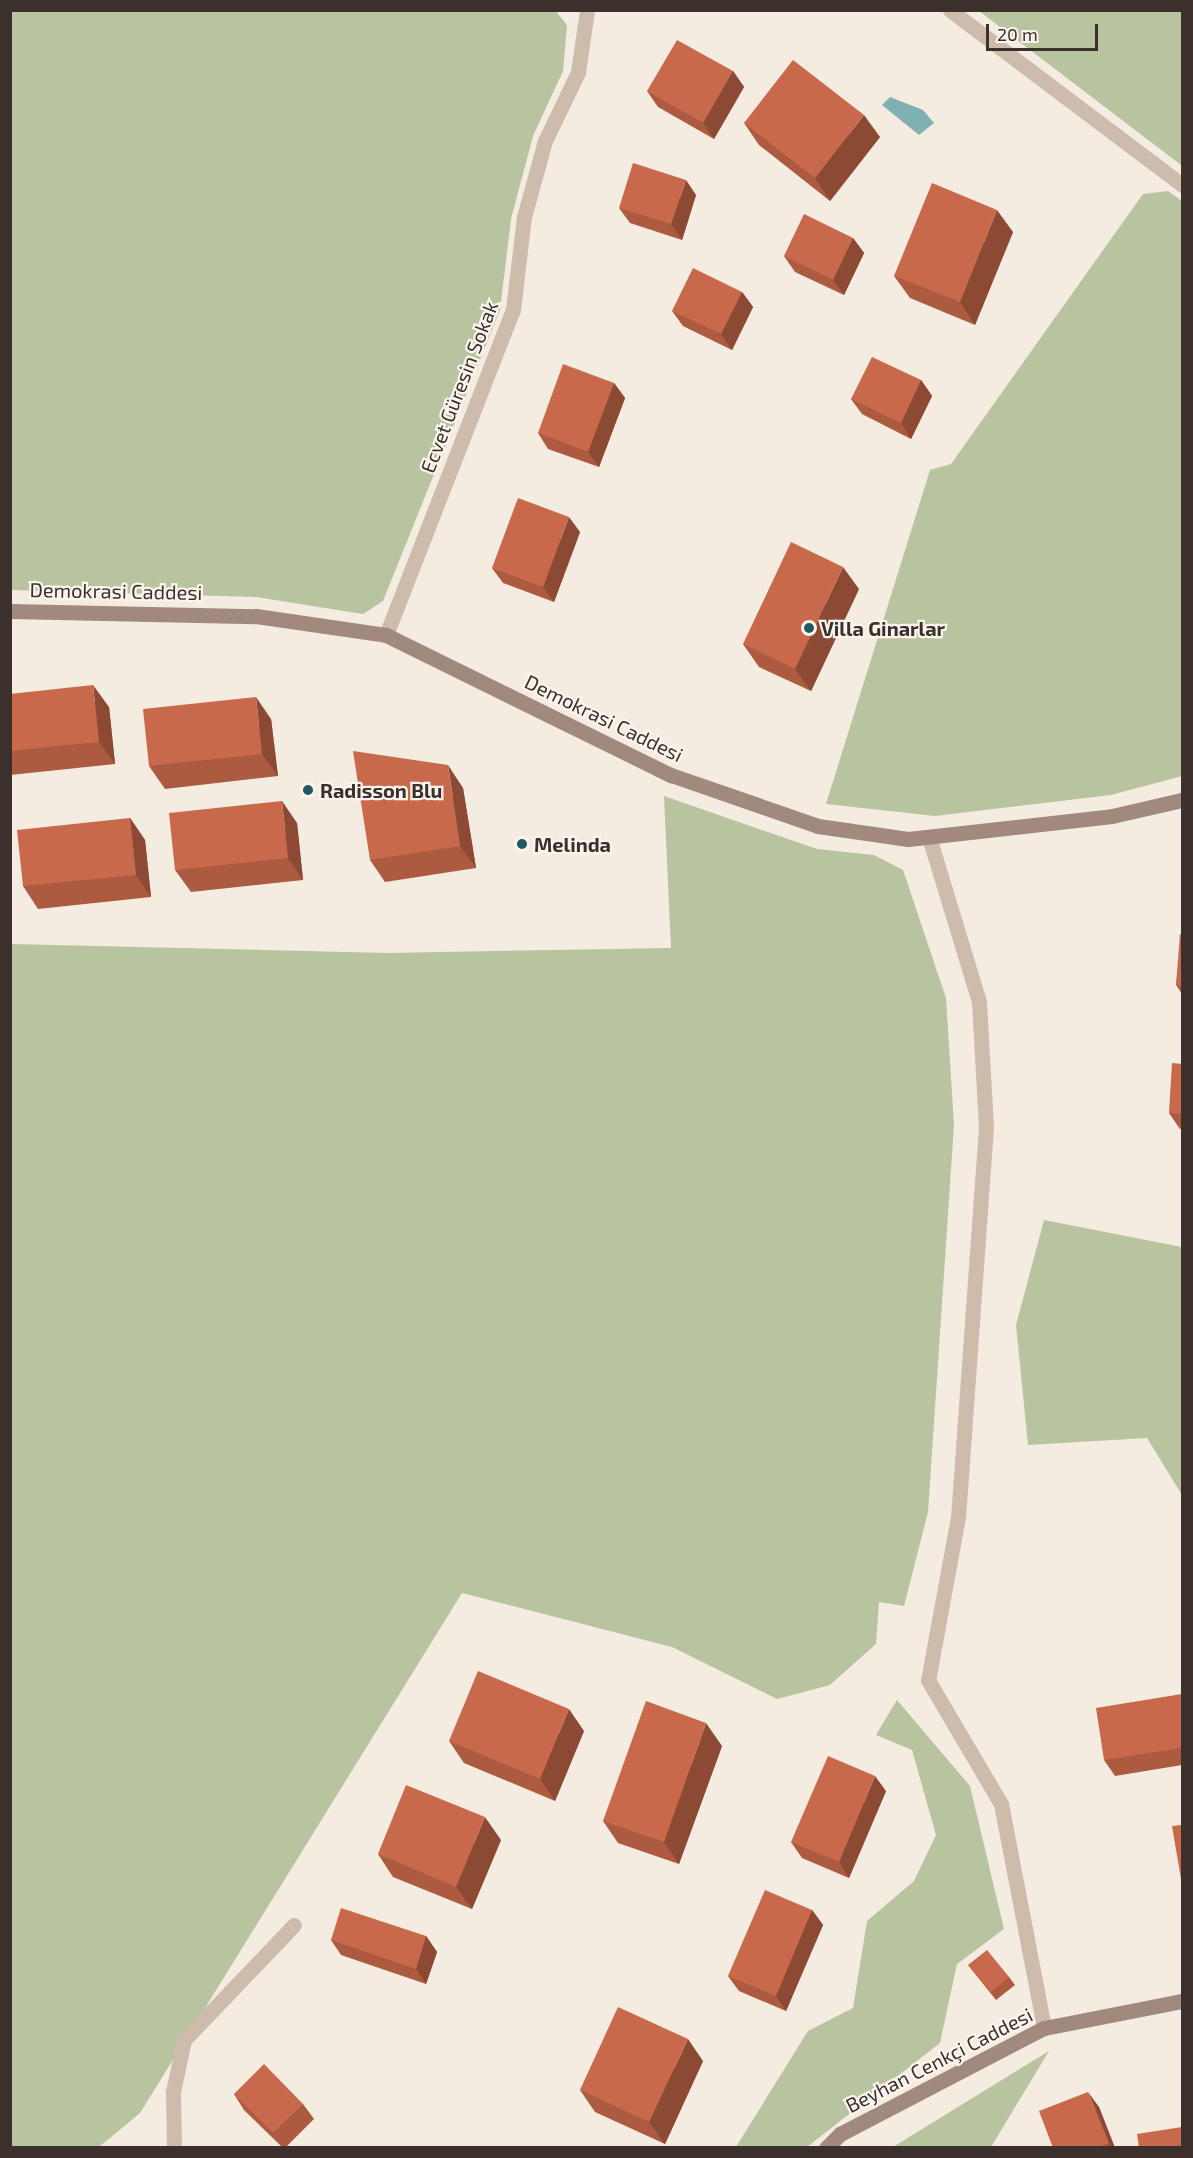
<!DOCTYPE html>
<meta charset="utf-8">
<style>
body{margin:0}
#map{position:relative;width:1193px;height:2158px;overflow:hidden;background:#f4ebe1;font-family:"Exo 2",sans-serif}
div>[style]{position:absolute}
.green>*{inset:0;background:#b8c4a0}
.water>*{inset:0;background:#7fb0b2}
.lane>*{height:15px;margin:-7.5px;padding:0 7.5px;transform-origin:7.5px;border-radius:7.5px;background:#cdbbac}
.street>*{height:15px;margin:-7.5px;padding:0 7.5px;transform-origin:7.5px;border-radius:7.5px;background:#cdbbac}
.secondary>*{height:15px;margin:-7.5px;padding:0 7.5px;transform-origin:7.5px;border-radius:7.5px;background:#a18a7d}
.wall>*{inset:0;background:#ac5a40}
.shaded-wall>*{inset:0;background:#8c4a34}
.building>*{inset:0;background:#c8694b}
.dots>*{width:16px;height:16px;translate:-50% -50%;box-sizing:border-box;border:3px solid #fbf5ee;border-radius:50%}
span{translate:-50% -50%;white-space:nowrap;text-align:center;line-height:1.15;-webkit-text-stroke:4.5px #fbf5ee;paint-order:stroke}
.street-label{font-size:20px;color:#3b302b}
.poi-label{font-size:20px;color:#3b302b;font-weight:700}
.left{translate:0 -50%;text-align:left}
.frame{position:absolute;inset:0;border:12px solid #3b302b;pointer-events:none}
.scale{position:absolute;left:986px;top:24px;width:112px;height:27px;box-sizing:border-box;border:3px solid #3b302b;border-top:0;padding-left:8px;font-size:18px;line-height:21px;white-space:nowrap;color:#3b302b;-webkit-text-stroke:4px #fbf5ee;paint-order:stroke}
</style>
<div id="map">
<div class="green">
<i style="clip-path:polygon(11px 10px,555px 10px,567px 25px,563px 71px,533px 136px,511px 219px,500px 310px,383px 601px,363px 614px,256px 597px,11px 590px)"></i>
<i style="clip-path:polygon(979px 11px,1182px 11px,1182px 166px,1181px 165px)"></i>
<i style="clip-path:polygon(1168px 191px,1182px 201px,1182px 776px,1111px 795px,935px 816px,826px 804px,930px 470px,951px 464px,1143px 194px)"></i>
<i style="clip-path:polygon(664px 796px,817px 849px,874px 855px,903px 870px,946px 998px,954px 1125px,928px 1512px,904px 1606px,879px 1602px,876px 1644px,830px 1685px,777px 1699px,672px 1647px,462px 1593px,140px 2113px,99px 2147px,11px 2148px,11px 944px,387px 953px,671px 948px)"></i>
<i style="clip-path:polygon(1044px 1220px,1182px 1247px,1182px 1495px,1147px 1438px,1028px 1445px,1016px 1325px)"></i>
<i style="clip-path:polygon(897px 1700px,970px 1786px,1004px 1929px,957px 1964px,940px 2043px,807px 2147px,736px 2147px,808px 2031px,853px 2008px,867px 1921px,914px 1881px,936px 1835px,912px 1750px,876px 1735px)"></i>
<i style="clip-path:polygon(1049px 2051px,991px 2147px,893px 2147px)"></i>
</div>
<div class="water">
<i style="clip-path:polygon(890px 97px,923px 110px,934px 123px,919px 135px,882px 105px)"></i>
</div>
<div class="lane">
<i style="left:929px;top:837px;width:172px;rotate:73.1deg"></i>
<i style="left:979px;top:1002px;width:125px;rotate:86.8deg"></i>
<i style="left:986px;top:1127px;width:391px;rotate:94.1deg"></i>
<i style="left:958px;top:1517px;width:166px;rotate:100.4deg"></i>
<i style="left:928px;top:1680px;width:144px;rotate:59.5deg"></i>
<i style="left:1001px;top:1804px;width:228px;rotate:79.1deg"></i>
<i style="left:174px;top:2148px;width:56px;rotate:-91deg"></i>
<i style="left:173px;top:2092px;width:53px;rotate:-78.1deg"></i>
<i style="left:184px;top:2040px;width:159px;rotate:-46.3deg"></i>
</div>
<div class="street">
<i style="left:950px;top:10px;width:291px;rotate:37deg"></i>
<i style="left:386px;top:635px;width:349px;rotate:-68.7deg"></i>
<i style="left:513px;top:310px;width:94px;rotate:-83.3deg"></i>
<i style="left:524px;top:217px;width:79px;rotate:-74.6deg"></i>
<i style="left:545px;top:141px;width:76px;rotate:-64.4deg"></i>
<i style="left:578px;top:72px;width:63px;rotate:-81.7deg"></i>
</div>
<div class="secondary">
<i style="left:10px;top:611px;width:246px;rotate:1.2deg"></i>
<i style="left:256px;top:616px;width:131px;rotate:8.3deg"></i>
<i style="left:386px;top:635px;width:318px;rotate:26.2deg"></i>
<i style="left:671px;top:775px;width:156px;rotate:19.1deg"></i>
<i style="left:818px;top:826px;width:91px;rotate:8.2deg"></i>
<i style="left:908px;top:839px;width:205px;rotate:-6.4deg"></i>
<i style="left:1112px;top:816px;width:72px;rotate:-12.9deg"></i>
<i style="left:826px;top:2148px;width:20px;rotate:-45deg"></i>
<i style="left:840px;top:2134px;width:230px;rotate:-27.5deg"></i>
<i style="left:1044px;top:2028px;width:141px;rotate:-11.1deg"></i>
</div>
<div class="wall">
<i style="clip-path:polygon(733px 71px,744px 87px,714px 139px,658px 107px,647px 91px)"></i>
<i style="clip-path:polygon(744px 123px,880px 137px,830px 201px,759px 145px)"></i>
<i style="clip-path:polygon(696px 195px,682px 240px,630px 223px,619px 208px)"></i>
<i style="clip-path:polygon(1013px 232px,975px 325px,910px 298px,894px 276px)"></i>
<i style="clip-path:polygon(853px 238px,864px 253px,844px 295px,795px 272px,784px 256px)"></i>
<i style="clip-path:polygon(742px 292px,753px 307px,732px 350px,683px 326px,672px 311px)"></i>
<i style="clip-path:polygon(921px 380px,932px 396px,911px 439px,862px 414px,851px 399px)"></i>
<i style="clip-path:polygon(614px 383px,625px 398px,599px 467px,548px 449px,538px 433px)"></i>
<i style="clip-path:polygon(580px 532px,554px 602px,503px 583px,492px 568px)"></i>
<i style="clip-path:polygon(859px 589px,811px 691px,759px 667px,743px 644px)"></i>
<i style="clip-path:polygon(10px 694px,109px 707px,115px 764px,10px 775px)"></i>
<i style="clip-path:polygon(271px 719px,278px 776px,165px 789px,149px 766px)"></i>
<i style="clip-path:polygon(463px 788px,476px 868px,385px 882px,370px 860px)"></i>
<i style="clip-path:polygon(130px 818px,145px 840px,151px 897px,38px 909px,23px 886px)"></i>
<i style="clip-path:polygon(297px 823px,303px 880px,191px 892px,175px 870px)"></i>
<i style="clip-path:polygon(1182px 935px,1182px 994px,1176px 985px)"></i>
<i style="clip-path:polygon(1182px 1064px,1182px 1129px,1180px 1129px,1169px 1113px)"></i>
<i style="clip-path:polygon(1182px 1694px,1182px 1765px,1115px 1776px,1104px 1760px)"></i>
<i style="clip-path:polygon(584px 1731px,555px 1801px,464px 1763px,449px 1741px)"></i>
<i style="clip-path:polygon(722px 1746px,679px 1864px,618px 1843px,603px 1821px)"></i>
<i style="clip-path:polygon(886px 1791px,849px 1878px,802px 1858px,791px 1842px)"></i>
<i style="clip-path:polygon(501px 1840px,472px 1909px,393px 1877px,378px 1854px)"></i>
<i style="clip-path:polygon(812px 1910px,823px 1925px,786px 2011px,739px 1991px,728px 1976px)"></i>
<i style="clip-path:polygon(426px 1936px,437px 1952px,426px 1984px,341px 1955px,331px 1940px)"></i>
<i style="clip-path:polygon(968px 1965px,1009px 1977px,1015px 1985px,996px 2000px)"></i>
<i style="clip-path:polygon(703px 2061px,665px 2144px,595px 2112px,580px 2090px)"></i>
<i style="clip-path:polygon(234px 2094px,303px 2104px,314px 2119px,285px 2148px,283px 2148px,244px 2110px)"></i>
<i style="clip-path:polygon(1099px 2107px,1115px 2148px,1053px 2148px)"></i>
</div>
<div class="shaded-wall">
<i style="clip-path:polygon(733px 71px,744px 87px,714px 139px,703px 123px)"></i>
<i style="clip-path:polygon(864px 115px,880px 137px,830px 201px,815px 178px)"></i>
<i style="clip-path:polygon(686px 180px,696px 195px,682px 240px,671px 224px)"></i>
<i style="clip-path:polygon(997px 210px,1013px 232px,975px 325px,960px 302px)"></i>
<i style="clip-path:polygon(853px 238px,864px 253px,844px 295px,833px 280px)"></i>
<i style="clip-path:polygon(742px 292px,753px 307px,732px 350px,721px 334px)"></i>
<i style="clip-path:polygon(921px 380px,932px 396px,911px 439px,901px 423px)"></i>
<i style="clip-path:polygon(614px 383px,625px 398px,599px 467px,588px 452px)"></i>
<i style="clip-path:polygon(569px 517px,580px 532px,554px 602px,543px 587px)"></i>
<i style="clip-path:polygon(843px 567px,859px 589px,811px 691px,795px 669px)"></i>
<i style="clip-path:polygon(93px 685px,109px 707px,115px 764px,99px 742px)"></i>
<i style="clip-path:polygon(256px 697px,271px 719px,278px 776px,262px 754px)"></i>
<i style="clip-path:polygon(448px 765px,463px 788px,476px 868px,460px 846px)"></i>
<i style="clip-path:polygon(282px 801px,297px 823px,303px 880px,288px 858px)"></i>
<i style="clip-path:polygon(130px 818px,145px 840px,151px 897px,136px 875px)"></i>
<i style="clip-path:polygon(569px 1709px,584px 1731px,555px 1801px,540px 1779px)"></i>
<i style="clip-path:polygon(706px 1723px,722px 1746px,679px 1864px,664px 1842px)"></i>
<i style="clip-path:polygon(875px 1776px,886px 1791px,849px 1878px,839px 1862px)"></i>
<i style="clip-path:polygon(485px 1817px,501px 1840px,472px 1909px,456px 1887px)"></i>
<i style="clip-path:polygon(812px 1910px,823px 1925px,786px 2011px,776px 1996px)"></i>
<i style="clip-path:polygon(426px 1936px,437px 1952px,426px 1984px,416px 1969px)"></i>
<i style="clip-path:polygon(688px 2039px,703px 2061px,665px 2144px,649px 2122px)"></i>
<i style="clip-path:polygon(1088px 2092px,1099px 2107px,1115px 2148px,1112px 2148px,1109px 2143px)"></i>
</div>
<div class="building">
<i style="clip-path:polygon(677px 40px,733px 71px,703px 123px,647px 91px)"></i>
<i style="clip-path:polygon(793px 60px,864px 115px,815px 178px,744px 123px)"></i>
<i style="clip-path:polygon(633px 163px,686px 180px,671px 224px,619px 208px)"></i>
<i style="clip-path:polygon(932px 183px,997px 210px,960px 302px,894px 276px)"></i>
<i style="clip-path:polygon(804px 214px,853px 238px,833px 280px,784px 256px)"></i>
<i style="clip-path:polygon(693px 268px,742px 292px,721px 334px,672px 311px)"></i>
<i style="clip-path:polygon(872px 357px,921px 380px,901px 423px,851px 399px)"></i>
<i style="clip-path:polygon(563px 364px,614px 383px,588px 452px,538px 433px)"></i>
<i style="clip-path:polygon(518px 498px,569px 517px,543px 587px,492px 568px)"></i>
<i style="clip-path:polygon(791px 542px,843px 567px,795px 669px,743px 644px)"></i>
<i style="clip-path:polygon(93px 685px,99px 742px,10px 751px,10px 694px)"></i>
<i style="clip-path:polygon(256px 697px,262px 754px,149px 766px,143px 709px)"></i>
<i style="clip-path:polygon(353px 751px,448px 765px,460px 846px,370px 860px)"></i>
<i style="clip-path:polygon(282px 801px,288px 858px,175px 870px,169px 813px)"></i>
<i style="clip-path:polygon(130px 818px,136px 875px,23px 886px,17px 830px)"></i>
<i style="clip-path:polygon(1180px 934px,1182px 935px,1182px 986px,1176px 985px)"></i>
<i style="clip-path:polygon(1172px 1063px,1182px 1064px,1182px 1114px,1169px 1113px)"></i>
<i style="clip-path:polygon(478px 1671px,569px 1709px,540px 1779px,449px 1741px)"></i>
<i style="clip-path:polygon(1182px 1694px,1182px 1748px,1104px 1760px,1096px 1708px)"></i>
<i style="clip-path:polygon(646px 1701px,706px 1723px,664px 1842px,603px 1821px)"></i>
<i style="clip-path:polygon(828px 1756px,875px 1776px,839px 1862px,791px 1842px)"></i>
<i style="clip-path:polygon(406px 1785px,485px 1817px,456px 1887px,378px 1854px)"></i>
<i style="clip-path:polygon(1182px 1825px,1182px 1879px,1181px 1879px,1172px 1826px)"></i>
<i style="clip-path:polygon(765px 1890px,812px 1910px,776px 1996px,728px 1976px)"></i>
<i style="clip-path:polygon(341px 1908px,426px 1936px,416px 1969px,331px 1940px)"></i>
<i style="clip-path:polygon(987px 1950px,1009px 1977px,991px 1992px,968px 1965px)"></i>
<i style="clip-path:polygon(618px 2007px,688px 2039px,649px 2122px,580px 2090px)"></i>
<i style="clip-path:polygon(264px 2064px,303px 2104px,273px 2133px,234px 2094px)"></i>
<i style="clip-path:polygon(1088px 2092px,1109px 2143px,1096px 2148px,1053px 2148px,1039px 2111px)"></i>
<i style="clip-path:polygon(1182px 2127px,1182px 2148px,1139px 2148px,1137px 2134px)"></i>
</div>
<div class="dots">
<i style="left:809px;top:628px;background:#1f5a5e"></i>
<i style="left:308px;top:790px;background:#1f5a5e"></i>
<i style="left:522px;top:844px;background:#1f5a5e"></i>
</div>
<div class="street-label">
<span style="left:459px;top:387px;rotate:-69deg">Ecvet Güresin Sokak</span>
<span style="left:116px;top:591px;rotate:1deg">Demokrasi Caddesi</span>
<span style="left:604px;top:718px;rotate:26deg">Demokrasi Caddesi</span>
<span style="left:939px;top:2060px;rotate:-27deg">Beyhan Cenkçi Caddesi</span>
</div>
<div class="poi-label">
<span class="left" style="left:821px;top:628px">Villa Ginarlar</span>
<span class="left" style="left:320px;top:790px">Radisson Blu</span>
<span class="left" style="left:534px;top:844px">Melinda</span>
</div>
<div class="frame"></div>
<div class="scale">20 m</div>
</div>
